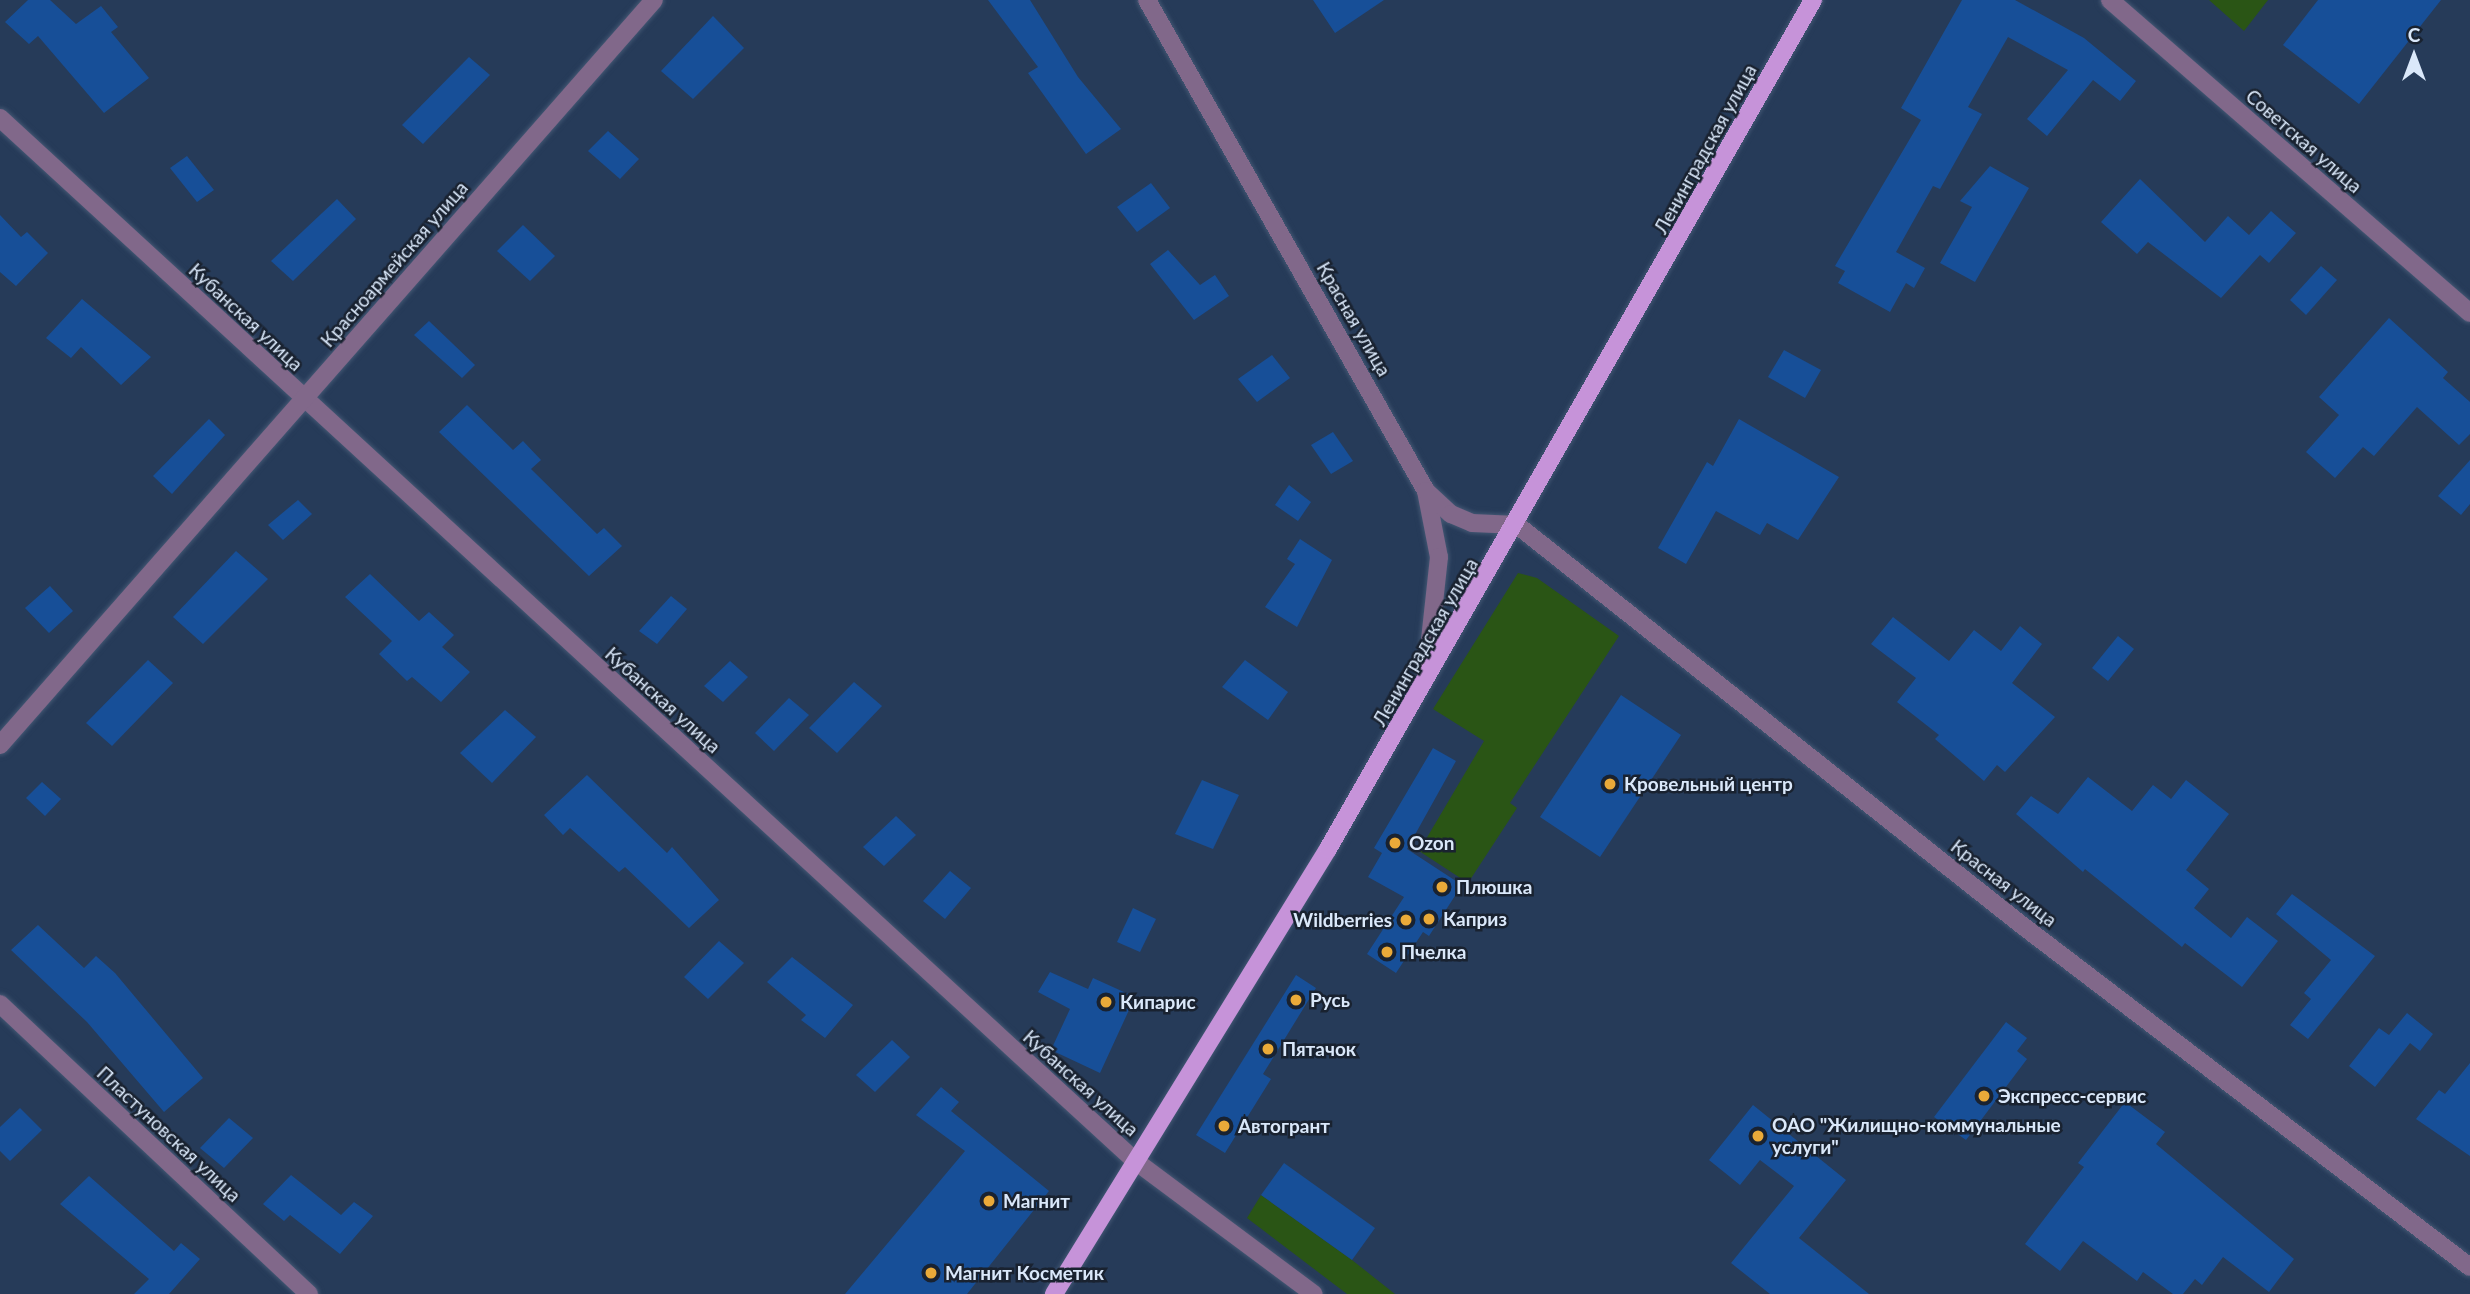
<!DOCTYPE html>
<meta charset="utf-8">
<style>
body{margin:0}
#map{position:relative;width:2470px;height:1294px;overflow:hidden;background:#263b59;font-family:Lato,sans-serif}
div>[style]{position:absolute}
.green>*{inset:0;background:#2a5515}
.building>*{inset:0;background:#174f98}
.roads{filter:drop-shadow(0 0 2px #435773) drop-shadow(0 0 2px #435773)}
.minor>*{height:18px;margin:-9px;padding:0 9px;transform-origin:9px;border-radius:9px;background:#81688a}
.major>*{height:18px;margin:-9px;padding:0 9px;transform-origin:9px;border-radius:9px;background:#c693d9}
.dots>*{width:19px;height:19px;translate:-50% -50%;box-sizing:border-box;border:4px solid #192230;border-radius:50%}
span{translate:-50% -50%;white-space:nowrap;text-align:center;line-height:1.15;-webkit-text-stroke:5px #192230;paint-order:stroke}
.street-label{font-size:19px;color:#dae8fa}
.poi-label{font-size:19px;color:#dae8fa;font-weight:700}
.left{translate:0 -50%;text-align:left}
.right{translate:-100% -50%;text-align:right}
.north{position:absolute;left:2379px;top:21px;width:70px;height:70px;-webkit-text-stroke:5px #192230;paint-order:stroke;rotate:0deg;font-size:19px;font-weight:700;line-height:28px;text-align:center;color:#dae8fa}
.north::after{content:'';display:block;margin:auto;width:24px;height:32px;background:#dae8fa;clip-path:polygon(50% 0,100% 100%,50% 72%,0 100%)}
</style>
<div id="map">
<div class="green">
<i style="clip-path:polygon(2209px 0,2268px 0,2244px 31px)"></i>
<i style="clip-path:polygon(1518px 573px,1537px 578px,1619px 636px,1510px 803px,1517px 808px,1468px 883px,1419px 851px,1484px 741px,1433px 709px)"></i>
<i style="clip-path:polygon(1261px 1195px,1352px 1260px,1395px 1294px,1347px 1294px,1247px 1218px)"></i>
</div>
<div class="building">
<i style="clip-path:polygon(28px 0,50px 0,76px 24px,101px 6px,118px 27px,111px 32px,149px 78px,104px 113px,38px 36px,29px 44px,5px 22px)"></i>
<i style="clip-path:polygon(988px 0,1030px 0,1078px 77px,1121px 129px,1086px 154px,1028px 73px,1038px 67px)"></i>
<i style="clip-path:polygon(1313px 0,1384px 0,1335px 33px)"></i>
<i style="clip-path:polygon(1962px 0,2015px 0,2084px 38px,2136px 81px,2120px 101px,2093px 80px,2047px 136px,2027px 119px,2068px 70px,2008px 37px,1968px 107px,1982px 114px,1940px 189px,1933px 186px,1896px 252px,1925px 268px,1914px 288px,1906px 283px,1890px 312px,1838px 283px,1845px 271px,1835px 266px,1921px 120px,1901px 108px)"></i>
<i style="clip-path:polygon(2318px 0,2441px 0,2359px 104px,2283px 45px)"></i>
<i style="clip-path:polygon(713px 16px,744px 48px,693px 99px,661px 71px)"></i>
<i style="clip-path:polygon(469px 57px,490px 75px,423px 144px,402px 125px)"></i>
<i style="clip-path:polygon(608px 131px,639px 159px,620px 179px,588px 151px)"></i>
<i style="clip-path:polygon(187px 156px,214px 190px,197px 202px,170px 168px)"></i>
<i style="clip-path:polygon(1990px 166px,2029px 188px,1975px 282px,1940px 263px,1972px 207px,1960px 201px)"></i>
<i style="clip-path:polygon(2140px 179px,2205px 242px,2228px 216px,2249px 235px,2271px 211px,2296px 233px,2269px 263px,2260px 255px,2221px 298px,2148px 242px,2137px 254px,2101px 222px)"></i>
<i style="clip-path:polygon(1151px 183px,1170px 208px,1137px 232px,1117px 207px)"></i>
<i style="clip-path:polygon(337px 199px,356px 219px,293px 281px,271px 261px)"></i>
<i style="clip-path:polygon(0 215px,21px 237px,27px 232px,48px 253px,16px 286px,0 272px)"></i>
<i style="clip-path:polygon(523px 225px,555px 256px,530px 281px,497px 251px)"></i>
<i style="clip-path:polygon(1168px 250px,1200px 285px,1215px 275px,1229px 296px,1194px 320px,1150px 264px)"></i>
<i style="clip-path:polygon(2321px 266px,2337px 280px,2306px 315px,2290px 300px)"></i>
<i style="clip-path:polygon(82px 299px,151px 357px,121px 385px,81px 347px,71px 358px,46px 338px)"></i>
<i style="clip-path:polygon(2389px 318px,2448px 372px,2443px 378px,2470px 402px,2470px 434px,2459px 445px,2417px 407px,2374px 456px,2363px 447px,2335px 478px,2306px 452px,2339px 415px,2319px 397px)"></i>
<i style="clip-path:polygon(429px 321px,475px 365px,462px 378px,414px 335px)"></i>
<i style="clip-path:polygon(1784px 350px,1821px 370px,1805px 398px,1768px 377px)"></i>
<i style="clip-path:polygon(1272px 355px,1290px 378px,1257px 402px,1238px 379px)"></i>
<i style="clip-path:polygon(467px 405px,513px 450px,523px 441px,541px 460px,531px 469px,597px 534px,604px 528px,622px 546px,589px 576px,439px 432px)"></i>
<i style="clip-path:polygon(209px 419px,225px 435px,172px 494px,153px 476px)"></i>
<i style="clip-path:polygon(1739px 419px,1839px 477px,1798px 540px,1767px 523px,1760px 535px,1716px 511px,1686px 564px,1658px 548px,1707px 462px,1713px 466px)"></i>
<i style="clip-path:polygon(1333px 432px,1353px 461px,1331px 474px,1311px 445px)"></i>
<i style="clip-path:polygon(2470px 460px,2470px 504px,2461px 515px,2438px 496px)"></i>
<i style="clip-path:polygon(1289px 485px,1311px 502px,1298px 521px,1275px 505px)"></i>
<i style="clip-path:polygon(298px 500px,312px 514px,283px 540px,268px 525px)"></i>
<i style="clip-path:polygon(1300px 539px,1332px 560px,1297px 627px,1265px 607px,1295px 564px,1287px 559px)"></i>
<i style="clip-path:polygon(236px 551px,268px 579px,203px 644px,173px 617px)"></i>
<i style="clip-path:polygon(370px 574px,419px 621px,429px 612px,454px 635px,442px 647px,470px 672px,441px 702px,412px 677px,407px 681px,379px 654px,392px 641px,345px 597px)"></i>
<i style="clip-path:polygon(50px 586px,73px 611px,49px 633px,25px 608px)"></i>
<i style="clip-path:polygon(671px 596px,687px 609px,657px 644px,639px 631px)"></i>
<i style="clip-path:polygon(1893px 617px,1949px 661px,1974px 630px,2001px 651px,2020px 626px,2042px 644px,2012px 683px,2055px 717px,2005px 772px,1997px 765px,1984px 781px,1935px 739px,1939px 735px,1897px 702px,1916px 678px,1871px 644px)"></i>
<i style="clip-path:polygon(2118px 636px,2134px 649px,2108px 681px,2092px 668px)"></i>
<i style="clip-path:polygon(148px 660px,173px 683px,112px 746px,86px 723px)"></i>
<i style="clip-path:polygon(1245px 660px,1288px 692px,1268px 720px,1222px 687px)"></i>
<i style="clip-path:polygon(730px 661px,748px 677px,723px 702px,704px 686px)"></i>
<i style="clip-path:polygon(854px 682px,882px 706px,837px 753px,809px 728px)"></i>
<i style="clip-path:polygon(1621px 695px,1681px 735px,1600px 857px,1540px 817px)"></i>
<i style="clip-path:polygon(789px 698px,809px 715px,774px 751px,755px 733px)"></i>
<i style="clip-path:polygon(505px 710px,536px 737px,492px 783px,460px 753px)"></i>
<i style="clip-path:polygon(1433px 748px,1456px 761px,1407px 849px,1462px 885px,1429px 936px,1423px 932px,1396px 973px,1367px 954px,1404px 897px,1368px 877px,1382px 853px,1374px 848px)"></i>
<i style="clip-path:polygon(587px 775px,667px 853px,672px 847px,719px 900px,689px 928px,625px 867px,619px 872px,570px 828px,563px 835px,544px 815px)"></i>
<i style="clip-path:polygon(2088px 777px,2132px 811px,2153px 785px,2171px 799px,2186px 780px,2229px 814px,2186px 870px,2209px 889px,2194px 908px,2231px 938px,2247px 917px,2278px 941px,2242px 987px,2185px 943px,2182px 947px,2085px 869px,2083px 872px,2016px 814px,2031px 796px,2058px 814px)"></i>
<i style="clip-path:polygon(1202px 780px,1239px 795px,1213px 849px,1175px 834px)"></i>
<i style="clip-path:polygon(42px 782px,61px 799px,45px 816px,26px 798px)"></i>
<i style="clip-path:polygon(896px 816px,916px 835px,884px 866px,863px 847px)"></i>
<i style="clip-path:polygon(950px 871px,971px 888px,945px 919px,923px 901px)"></i>
<i style="clip-path:polygon(2292px 894px,2375px 956px,2308px 1039px,2290px 1025px,2311px 999px,2304px 993px,2331px 960px,2276px 914px)"></i>
<i style="clip-path:polygon(1133px 908px,1156px 919px,1140px 952px,1117px 942px)"></i>
<i style="clip-path:polygon(38px 925px,84px 968px,96px 956px,115px 973px,203px 1078px,164px 1112px,87px 1022px,11px 950px)"></i>
<i style="clip-path:polygon(719px 941px,744px 963px,708px 999px,684px 977px)"></i>
<i style="clip-path:polygon(792px 957px,853px 1005px,825px 1038px,801px 1020px,806px 1015px,767px 982px)"></i>
<i style="clip-path:polygon(1050px 972px,1088px 989px,1093px 978px,1135px 997px,1100px 1073px,1051px 1050px,1070px 1009px,1038px 992px)"></i>
<i style="clip-path:polygon(1296px 975px,1316px 988px,1263px 1074px,1271px 1079px,1225px 1153px,1196px 1135px)"></i>
<i style="clip-path:polygon(2407px 1013px,2433px 1034px,2420px 1051px,2410px 1043px,2375px 1087px,2349px 1066px,2379px 1028px,2389px 1035px)"></i>
<i style="clip-path:polygon(2006px 1022px,2027px 1038px,2017px 1051px,2027px 1059px,1966px 1140px,1934px 1117px)"></i>
<i style="clip-path:polygon(892px 1040px,910px 1057px,875px 1092px,856px 1075px)"></i>
<i style="clip-path:polygon(2470px 1063px,2470px 1156px,2416px 1119px,2439px 1090px,2445px 1094px)"></i>
<i style="clip-path:polygon(941px 1087px,959px 1102px,951px 1111px,1049px 1191px,967px 1294px,845px 1294px,965px 1151px,916px 1115px)"></i>
<i style="clip-path:polygon(2125px 1102px,2165px 1132px,2156px 1144px,2294px 1259px,2269px 1292px,2223px 1257px,2202px 1285px,2195px 1279px,2183px 1294px,2173px 1294px,2143px 1272px,2137px 1281px,2083px 1241px,2060px 1271px,2025px 1244px,2084px 1167px,2078px 1163px)"></i>
<i style="clip-path:polygon(1753px 1105px,1846px 1180px,1799px 1238px,1869px 1294px,1770px 1294px,1731px 1263px,1794px 1186px,1760px 1160px,1740px 1185px,1709px 1160px)"></i>
<i style="clip-path:polygon(20px 1108px,42px 1130px,10px 1161px,0 1151px,0 1127px)"></i>
<i style="clip-path:polygon(229px 1118px,253px 1138px,224px 1168px,200px 1148px)"></i>
<i style="clip-path:polygon(1284px 1163px,1375px 1228px,1352px 1260px,1261px 1195px)"></i>
<i style="clip-path:polygon(291px 1175px,341px 1215px,354px 1202px,373px 1216px,340px 1254px,290px 1215px,284px 1221px,263px 1204px)"></i>
<i style="clip-path:polygon(89px 1176px,174px 1251px,181px 1243px,200px 1259px,169px 1294px,134px 1294px,149px 1279px,60px 1204px)"></i>
</div>
<div class="roads">
<div class="minor">
<i style="left:1147px;top:0;width:565px;rotate:60.39deg"></i>
<i style="left:1426px;top:491px;width:67px;rotate:78.9deg"></i>
<i style="left:1439px;top:557px;width:121px;rotate:96.2deg"></i>
<i style="left:2110px;top:0;width:477px;rotate:41deg"></i>
<i style="left:0;top:118px;width:1540px;rotate:42.58deg"></i>
<i style="left:1134px;top:1160px;width:224px;rotate:36.7deg"></i>
<i style="left:1426px;top:491px;width:34px;rotate:43deg"></i>
<i style="left:1451px;top:514px;width:23px;rotate:23deg"></i>
<i style="left:1472px;top:523px;width:45px;rotate:2.5deg"></i>
<i style="left:1517px;top:525px;width:646px;rotate:38.4deg"></i>
<i style="left:2023px;top:926px;width:562px;rotate:37.34deg"></i>
<i style="left:0;top:745px;width:991px;rotate:-48.72deg"></i>
<i style="left:0;top:1004px;width:424px;rotate:43.2deg"></i>
</div>
<div class="major">
<i style="left:1054px;top:1294px;width:523px;rotate:-58.38deg"></i>
<i style="left:1328px;top:849px;width:978px;rotate:-60.26deg"></i>
</div>
</div>
<div class="dots">
<i style="left:1610px;top:784px;background:#eaaa39"></i>
<i style="left:1395px;top:843px;background:#eaaa39"></i>
<i style="left:1442px;top:887px;background:#eaaa39"></i>
<i style="left:1429px;top:919px;background:#eaaa39"></i>
<i style="left:1406px;top:920px;background:#eaaa39"></i>
<i style="left:1387px;top:952px;background:#eaaa39"></i>
<i style="left:1296px;top:1000px;background:#eaaa39"></i>
<i style="left:1106px;top:1002px;background:#eaaa39"></i>
<i style="left:1268px;top:1049px;background:#eaaa39"></i>
<i style="left:1984px;top:1096px;background:#eaaa39"></i>
<i style="left:1224px;top:1126px;background:#eaaa39"></i>
<i style="left:1758px;top:1136px;background:#eaaa39"></i>
<i style="left:989px;top:1201px;background:#eaaa39"></i>
<i style="left:931px;top:1273px;background:#eaaa39"></i>
</div>
<div class="street-label">
<span style="left:2304px;top:141px;rotate:41deg">Советская улица</span>
<span style="left:1705px;top:149px;rotate:-61deg">Ленинградская улица</span>
<span style="left:394px;top:264px;rotate:-49deg">Красноармейская улица</span>
<span style="left:246px;top:317px;rotate:43deg">Кубанская улица</span>
<span style="left:1354px;top:319px;rotate:60deg">Красная улица</span>
<span style="left:1425px;top:642px;rotate:-60deg">Ленинградская улица</span>
<span style="left:663px;top:700px;rotate:42deg">Кубанская улица</span>
<span style="left:2004px;top:883px;rotate:38deg">Красная улица</span>
<span style="left:1081px;top:1083px;rotate:42deg">Кубанская улица</span>
<span style="left:169px;top:1134px;rotate:43deg">Пластуновская улица</span>
</div>
<div class="poi-label">
<span class="left" style="left:1624px;top:784px">Кровельный центр</span>
<span class="left" style="left:1409px;top:843px">Ozon</span>
<span class="left" style="left:1456px;top:887px">Плюшка</span>
<span class="left" style="left:1443px;top:919px">Каприз</span>
<span class="right" style="left:1392px;top:920px">Wildberries</span>
<span class="left" style="left:1401px;top:952px">Пчелка</span>
<span class="left" style="left:1310px;top:1000px">Русь</span>
<span class="left" style="left:1120px;top:1002px">Кипарис</span>
<span class="left" style="left:1282px;top:1049px">Пятачок</span>
<span class="left" style="left:1998px;top:1096px">Экспресс-сервис</span>
<span class="left" style="left:1772px;top:1136px">ОАО "Жилищно-коммунальные<br>услуги"</span>
<span class="left" style="left:1238px;top:1126px">Автогрант</span>
<span class="left" style="left:1003px;top:1201px">Магнит</span>
<span class="left" style="left:945px;top:1273px">Магнит Косметик</span>
</div>
<div class="north">С</div>
</div>
